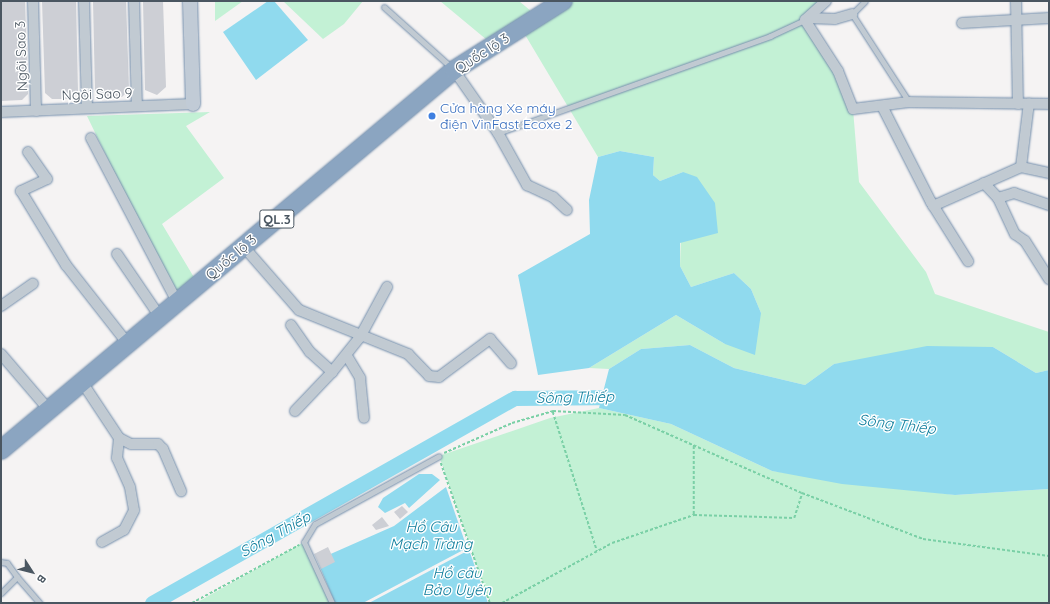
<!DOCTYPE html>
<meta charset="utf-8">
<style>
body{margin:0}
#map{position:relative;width:1050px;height:604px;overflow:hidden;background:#f5f3f3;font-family:Quicksand,sans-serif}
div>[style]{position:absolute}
.green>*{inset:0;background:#c3f1d5}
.water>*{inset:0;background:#90daee}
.river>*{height:15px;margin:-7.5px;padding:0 7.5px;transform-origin:7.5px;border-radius:7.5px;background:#90daee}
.building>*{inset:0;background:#cdcfd5}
.path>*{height:1.5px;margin-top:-0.75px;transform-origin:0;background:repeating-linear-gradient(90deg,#7ad0a6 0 3px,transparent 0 5px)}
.roads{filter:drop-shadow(0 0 1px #7690ad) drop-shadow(0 0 1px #7690ad)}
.lane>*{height:5px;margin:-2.5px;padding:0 2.5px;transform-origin:2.5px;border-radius:2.5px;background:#c1cad2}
.street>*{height:10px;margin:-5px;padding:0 5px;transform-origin:5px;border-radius:5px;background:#c1cad2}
.secondary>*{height:14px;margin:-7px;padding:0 7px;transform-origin:7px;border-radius:7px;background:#c1cbd6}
.highway>*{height:18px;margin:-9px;padding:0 9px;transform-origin:9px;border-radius:9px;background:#8ba5c1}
.dots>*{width:11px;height:11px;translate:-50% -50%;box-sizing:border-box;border:2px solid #fff;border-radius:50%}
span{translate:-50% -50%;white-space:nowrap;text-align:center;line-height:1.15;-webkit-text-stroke:3px #fff;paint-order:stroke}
.shield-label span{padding:1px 3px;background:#fff;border:1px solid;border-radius:3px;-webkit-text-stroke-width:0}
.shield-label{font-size:13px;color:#4a5661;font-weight:700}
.street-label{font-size:14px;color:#4a5661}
.shop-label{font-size:14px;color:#366cbe}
.left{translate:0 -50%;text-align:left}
.water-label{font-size:15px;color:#0c7c9b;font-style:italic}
.frame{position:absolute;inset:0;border:2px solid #4a5661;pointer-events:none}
.north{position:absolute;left:12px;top:552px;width:40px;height:40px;-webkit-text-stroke:3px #fff;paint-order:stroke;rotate:126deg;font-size:11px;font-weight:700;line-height:16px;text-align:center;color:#4a5661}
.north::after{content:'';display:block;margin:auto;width:14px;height:18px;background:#4a5661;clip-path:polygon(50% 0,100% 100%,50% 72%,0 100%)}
</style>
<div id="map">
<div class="green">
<i style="clip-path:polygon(215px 1px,243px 1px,215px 21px)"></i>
<i style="clip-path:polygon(283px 1px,363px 1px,344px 24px,323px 39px)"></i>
<i style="clip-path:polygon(440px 1px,519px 1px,538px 17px,563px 1px,821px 1px,805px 20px,853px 109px,859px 182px,926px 272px,935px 294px,1049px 332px,1049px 370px,1036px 373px,993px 347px,834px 364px,805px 385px,734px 368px,690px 345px,641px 349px,609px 369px,589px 368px,676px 315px,725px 344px,761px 313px,751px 289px,734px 273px,691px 287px,680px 266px,683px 172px,660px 181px,653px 175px,654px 157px,620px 151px,598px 157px,521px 28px,493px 45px)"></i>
<i style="clip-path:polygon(210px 112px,186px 126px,224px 178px,162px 224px,198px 284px,177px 302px,87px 116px)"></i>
<i style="clip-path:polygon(599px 408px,671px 424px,772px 471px,955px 495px,1049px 489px,1049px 603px,490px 603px,439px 456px,550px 418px)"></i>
<i style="clip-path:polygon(304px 542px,332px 603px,196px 603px)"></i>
</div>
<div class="water">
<i style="clip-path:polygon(268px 1px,274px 1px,308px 40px,256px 80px,223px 32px)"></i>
<i style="clip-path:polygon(620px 151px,654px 157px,653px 175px,660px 181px,683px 172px,697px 177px,715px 203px,718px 233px,680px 243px,680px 266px,691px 287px,734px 273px,751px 289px,761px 313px,755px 355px,725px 344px,676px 315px,589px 368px,538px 375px,518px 275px,590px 234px,589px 200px,598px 157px)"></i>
<i style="clip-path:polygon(690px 345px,734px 368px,805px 385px,834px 364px,927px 346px,993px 347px,1036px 373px,1049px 370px,1049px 489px,955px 495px,842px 484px,772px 471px,671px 424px,599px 408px,609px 369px,641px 349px)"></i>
<i style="clip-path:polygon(419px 474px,432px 474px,440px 480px,409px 508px,405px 503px,385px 513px,378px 507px,383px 498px)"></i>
<i style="clip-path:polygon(446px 487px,467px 548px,363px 603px,335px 603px,317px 560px,394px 526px)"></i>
<i style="clip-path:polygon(469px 550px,488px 603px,369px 603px)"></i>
</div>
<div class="river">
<i style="left:152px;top:603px;width:417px;rotate:-29.5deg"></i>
<i style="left:515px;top:398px;width:106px;rotate:-0.5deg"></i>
</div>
<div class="building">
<i style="clip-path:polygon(1px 1px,25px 1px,28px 94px,22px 100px,1px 101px)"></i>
<i style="clip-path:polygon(42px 1px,76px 1px,78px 92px,72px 99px,52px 99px,45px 93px)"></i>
<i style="clip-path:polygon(93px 1px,126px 1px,129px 90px,122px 97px,102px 98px,95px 91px)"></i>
<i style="clip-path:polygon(143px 1px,163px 1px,166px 87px,157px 95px,145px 90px)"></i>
<i style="clip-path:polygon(402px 506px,408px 512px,400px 519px,394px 512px)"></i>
<i style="clip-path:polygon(382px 517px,389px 526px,376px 530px,372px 525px)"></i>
<i style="clip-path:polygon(328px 547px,335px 562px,321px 569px,314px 554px)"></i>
</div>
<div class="path">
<i style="left:553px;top:412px;width:146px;rotate:72.4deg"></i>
<i style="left:694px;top:446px;width:69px;rotate:90deg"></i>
<i style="left:444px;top:453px;width:74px;rotate:-23.8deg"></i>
<i style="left:512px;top:423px;width:43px;rotate:-16.3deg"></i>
<i style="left:553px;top:411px;width:72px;rotate:3.2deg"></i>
<i style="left:625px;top:415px;width:193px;rotate:23.8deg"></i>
<i style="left:802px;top:493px;width:129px;rotate:20.8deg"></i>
<i style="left:923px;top:539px;width:127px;rotate:7.7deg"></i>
<i style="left:441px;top:463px;width:148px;rotate:70.7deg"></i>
<i style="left:192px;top:603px;width:122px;rotate:-28.5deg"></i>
<i style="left:502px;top:603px;width:125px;rotate:-28.6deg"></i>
<i style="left:612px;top:543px;width:87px;rotate:-18.9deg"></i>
<i style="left:694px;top:515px;width:100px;rotate:1.7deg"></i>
<i style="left:794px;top:518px;width:26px;rotate:-72deg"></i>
</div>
<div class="roads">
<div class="lane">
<i style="left:865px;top:1px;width:18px;rotate:135deg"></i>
<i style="left:852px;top:14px;width:105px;rotate:57.1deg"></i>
<i style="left:384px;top:7px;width:91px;rotate:41.9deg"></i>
<i style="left:498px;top:133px;width:289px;rotate:-19.6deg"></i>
<i style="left:770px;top:36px;width:38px;rotate:-25deg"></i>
<i style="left:1px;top:562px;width:6px;rotate:9deg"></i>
<i style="left:7px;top:563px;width:17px;rotate:54deg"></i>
<i style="left:1px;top:593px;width:23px;rotate:-45deg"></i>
<i style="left:17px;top:577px;width:35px;rotate:49deg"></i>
<i style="left:332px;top:603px;width:67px;rotate:-114.7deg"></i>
<i style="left:304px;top:542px;width:21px;rotate:-59deg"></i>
<i style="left:315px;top:524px;width:141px;rotate:-28.7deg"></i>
</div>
<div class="street">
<i style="left:33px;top:1px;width:110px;rotate:88.4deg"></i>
<i style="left:84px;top:1px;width:107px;rotate:88.4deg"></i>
<i style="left:134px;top:1px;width:105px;rotate:88.4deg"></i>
<i style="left:826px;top:1px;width:28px;rotate:138deg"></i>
<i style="left:805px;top:20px;width:61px;rotate:57.1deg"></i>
<i style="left:838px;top:71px;width:41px;rotate:68.5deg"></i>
<i style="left:853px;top:109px;width:56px;rotate:-7.1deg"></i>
<i style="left:909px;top:102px;width:140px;rotate:0.8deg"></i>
<i style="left:1016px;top:1px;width:103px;rotate:88.9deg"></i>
<i style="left:809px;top:18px;width:26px;rotate:2deg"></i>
<i style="left:835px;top:19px;width:18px;rotate:-16deg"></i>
<i style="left:962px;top:23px;width:87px;rotate:-3.3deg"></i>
<i style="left:454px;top:70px;width:77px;rotate:55.1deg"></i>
<i style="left:498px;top:133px;width:60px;rotate:60.9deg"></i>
<i style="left:527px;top:185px;width:29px;rotate:25deg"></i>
<i style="left:553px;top:197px;width:19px;rotate:43deg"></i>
<i style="left:882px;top:106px;width:108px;rotate:63deg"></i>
<i style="left:931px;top:202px;width:70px;rotate:57.9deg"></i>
<i style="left:1px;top:112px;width:192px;rotate:-2.4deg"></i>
<i style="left:91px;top:138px;width:185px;rotate:62.3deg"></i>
<i style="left:28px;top:152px;width:33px;rotate:55deg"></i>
<i style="left:47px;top:179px;width:29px;rotate:155deg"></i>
<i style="left:21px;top:191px;width:87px;rotate:58.7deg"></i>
<i style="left:66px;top:265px;width:100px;rotate:51.9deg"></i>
<i style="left:1021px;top:167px;width:29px;rotate:12deg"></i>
<i style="left:984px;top:183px;width:21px;rotate:47deg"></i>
<i style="left:998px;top:198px;width:17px;rotate:-17deg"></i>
<i style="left:1014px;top:193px;width:37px;rotate:19deg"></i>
<i style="left:998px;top:198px;width:40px;rotate:65deg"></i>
<i style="left:1015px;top:234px;width:12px;rotate:35deg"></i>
<i style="left:1025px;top:241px;width:45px;rotate:57.7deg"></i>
<i style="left:933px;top:206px;width:96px;rotate:-23.9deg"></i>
<i style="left:1021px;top:167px;width:64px;rotate:-82.9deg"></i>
<i style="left:244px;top:247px;width:84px;rotate:48.9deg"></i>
<i style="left:299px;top:310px;width:118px;rotate:22deg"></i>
<i style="left:408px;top:354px;width:30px;rotate:46deg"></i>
<i style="left:429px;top:376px;width:10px;rotate:6deg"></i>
<i style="left:439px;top:377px;width:64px;rotate:-36.7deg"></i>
<i style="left:490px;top:339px;width:32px;rotate:49deg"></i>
<i style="left:117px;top:254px;width:76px;rotate:55.7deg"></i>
<i style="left:1px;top:306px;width:39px;rotate:-35deg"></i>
<i style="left:291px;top:325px;width:33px;rotate:55deg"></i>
<i style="left:310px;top:352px;width:30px;rotate:42deg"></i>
<i style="left:332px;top:372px;width:45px;rotate:-51.3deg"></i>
<i style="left:360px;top:337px;width:57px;rotate:-61.6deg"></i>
<i style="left:1px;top:354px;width:74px;rotate:49.4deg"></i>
<i style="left:347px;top:356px;width:26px;rotate:59deg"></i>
<i style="left:360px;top:378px;width:40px;rotate:84.3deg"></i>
<i style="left:82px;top:382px;width:67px;rotate:56.5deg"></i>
<i style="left:119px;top:438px;width:13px;rotate:27deg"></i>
<i style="left:131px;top:444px;width:27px"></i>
<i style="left:158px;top:444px;width:7px;rotate:45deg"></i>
<i style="left:163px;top:449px;width:46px;rotate:66.8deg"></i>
<i style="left:295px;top:411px;width:54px;rotate:-46.5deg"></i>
<i style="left:102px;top:542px;width:25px;rotate:-29deg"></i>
<i style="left:124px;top:530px;width:22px;rotate:-63deg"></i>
<i style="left:134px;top:510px;width:23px;rotate:-100deg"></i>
<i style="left:130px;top:487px;width:32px;rotate:-114deg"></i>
<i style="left:117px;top:458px;width:20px;rotate:-84deg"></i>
</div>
<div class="secondary">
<i style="left:190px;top:1px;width:103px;rotate:88.3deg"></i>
</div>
<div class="highway">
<i style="left:1px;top:450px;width:591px;rotate:-39.99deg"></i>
<i style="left:454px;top:70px;width:129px;rotate:-32.3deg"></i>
</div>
</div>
<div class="dots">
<i style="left:432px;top:116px;background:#3f7fe0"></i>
</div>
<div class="shield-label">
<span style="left:277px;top:219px">QL.3</span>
</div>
<div class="street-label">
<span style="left:482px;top:53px;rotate:-33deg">Quốc lộ 3</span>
<span style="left:21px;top:56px;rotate:-92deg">Ngôi Sao 3</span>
<span style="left:97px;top:94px;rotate:-2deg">Ngôi Sao 9</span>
<span style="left:231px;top:257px;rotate:-40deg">Quốc lộ 3</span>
</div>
<div class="shop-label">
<span class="left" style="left:440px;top:116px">Cửa hàng Xe máy<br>điện VinFast Ecoxe 2</span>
</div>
<div class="water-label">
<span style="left:575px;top:397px;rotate:-1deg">Sông Thiếp</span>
<span style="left:897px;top:424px;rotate:7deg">Sông Thiếp</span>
<span style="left:431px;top:535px">Hồ Câu<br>Mạch Tràng</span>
<span style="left:275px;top:534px;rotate:-29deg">Sông Thiếp</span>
<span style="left:457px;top:581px">Hồ câu<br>Bảo Uyên</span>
</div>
<div class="frame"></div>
<div class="north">B</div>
</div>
